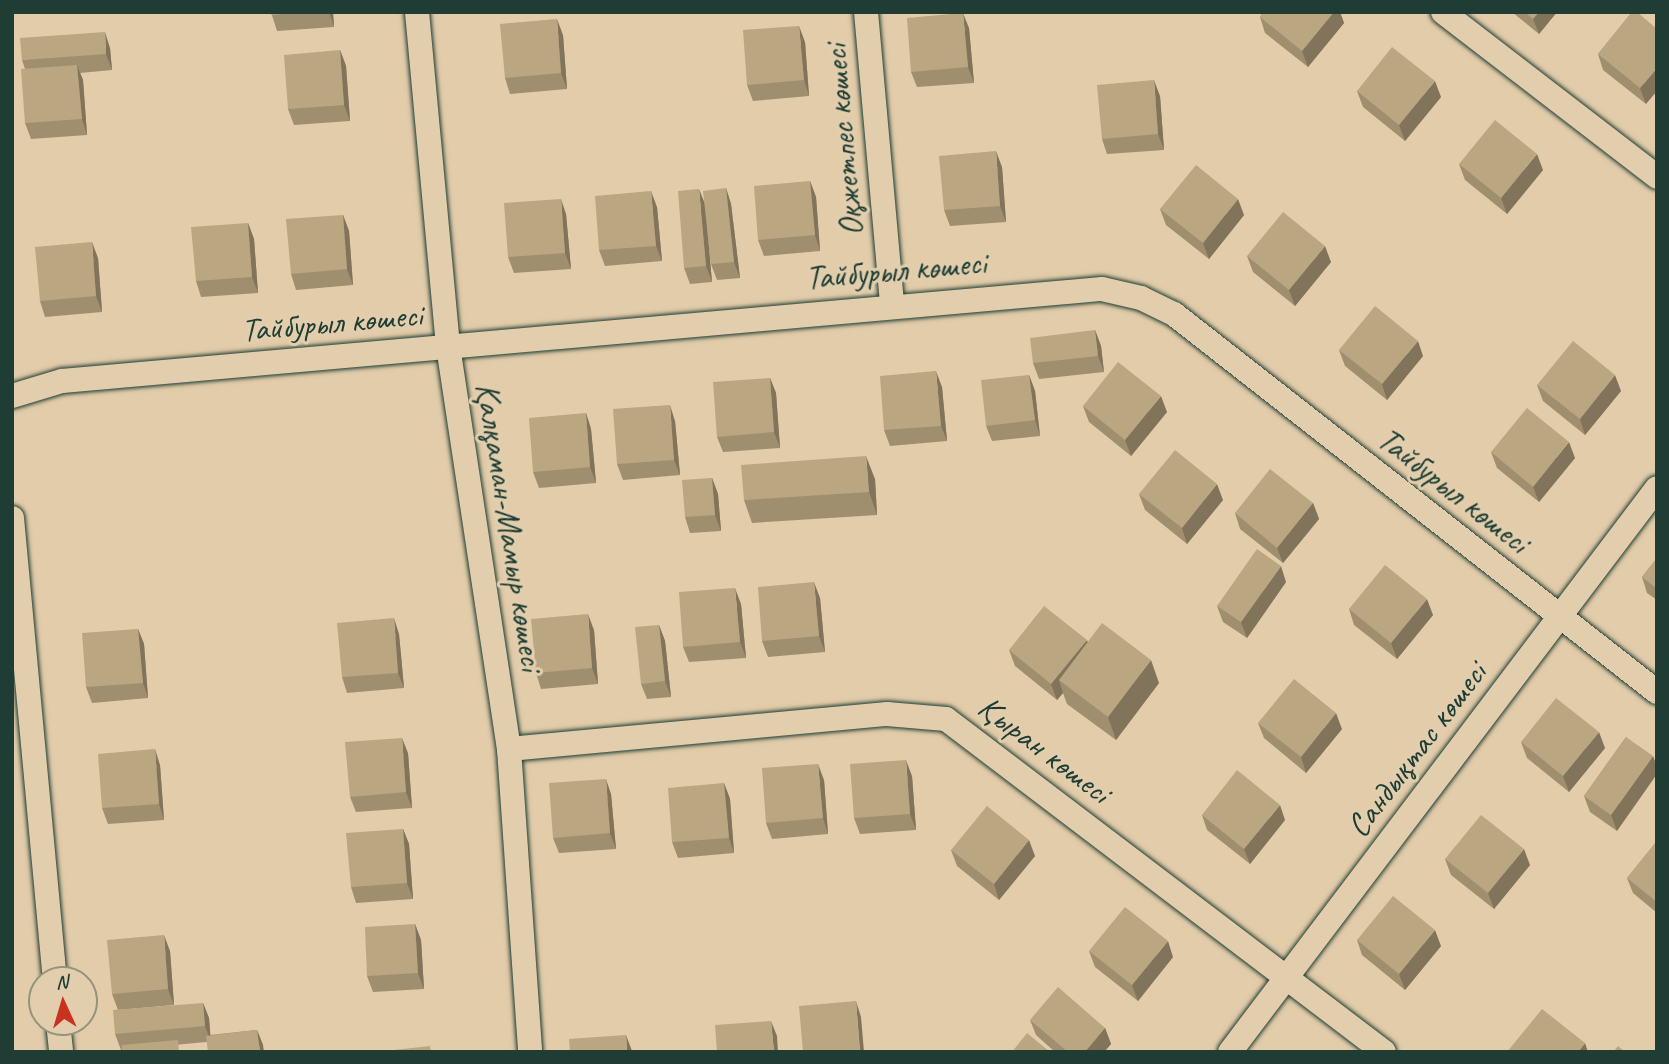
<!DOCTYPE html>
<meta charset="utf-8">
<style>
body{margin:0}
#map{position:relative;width:1669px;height:1064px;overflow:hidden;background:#e3cca9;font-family:Caveat,sans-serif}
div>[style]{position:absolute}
.roads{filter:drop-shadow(0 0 2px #1f3d34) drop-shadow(0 0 2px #1f3d34)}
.street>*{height:24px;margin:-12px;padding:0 12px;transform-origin:12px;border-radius:12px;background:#e2cead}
.wall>*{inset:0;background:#a08f6f}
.shaded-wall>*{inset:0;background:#82745a}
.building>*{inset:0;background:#baa681}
span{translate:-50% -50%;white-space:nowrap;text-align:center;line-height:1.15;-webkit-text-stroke:6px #e2cead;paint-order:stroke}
.street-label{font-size:33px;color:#1f3d34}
.frame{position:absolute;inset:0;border:14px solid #1f3d34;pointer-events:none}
.north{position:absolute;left:28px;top:966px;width:70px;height:70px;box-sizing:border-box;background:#e2cead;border:2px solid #94947d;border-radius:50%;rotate:356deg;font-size:19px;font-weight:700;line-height:28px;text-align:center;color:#1f3d34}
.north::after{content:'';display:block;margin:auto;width:24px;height:32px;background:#c8321e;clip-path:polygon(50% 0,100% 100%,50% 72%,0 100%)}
</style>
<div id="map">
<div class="roads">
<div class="street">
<i style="left:417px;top:12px;width:335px;rotate:84.7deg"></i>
<i style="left:448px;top:346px;width:408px;rotate:81.4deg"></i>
<i style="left:509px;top:749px;width:304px;rotate:86deg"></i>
<i style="left:866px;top:12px;width:294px;rotate:84.9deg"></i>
<i style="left:1443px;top:12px;width:270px;rotate:37.6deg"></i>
<i style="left:12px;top:396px;width:52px;rotate:-16.7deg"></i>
<i style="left:62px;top:381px;width:1044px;rotate:-5.06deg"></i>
<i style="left:1102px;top:289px;width:40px;rotate:13deg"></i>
<i style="left:1141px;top:298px;width:37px;rotate:26deg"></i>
<i style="left:1174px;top:314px;width:613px;rotate:38.05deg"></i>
<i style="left:12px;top:518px;width:464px;rotate:84.7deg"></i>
<i style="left:509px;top:749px;width:380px;rotate:-5.3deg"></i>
<i style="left:887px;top:714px;width:59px;rotate:4.8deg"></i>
<i style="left:946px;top:719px;width:550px;rotate:37.24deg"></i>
<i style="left:58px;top:1022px;width:30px;rotate:84deg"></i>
<i style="left:1230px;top:1052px;width:707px;rotate:-52.87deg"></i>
</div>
</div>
<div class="wall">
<i style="clip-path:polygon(271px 12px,333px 12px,334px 27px,277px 31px)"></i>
<i style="clip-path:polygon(1263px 12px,1340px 12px,1344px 23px,1308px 67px,1265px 33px,1260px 17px)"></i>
<i style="clip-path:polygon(1512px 12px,1557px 12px,1539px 34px)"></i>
<i style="clip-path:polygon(1632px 12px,1646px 104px,1603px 70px,1598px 54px)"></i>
<i style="clip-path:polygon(969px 28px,974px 83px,917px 87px,911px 72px)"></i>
<i style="clip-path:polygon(563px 35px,567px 89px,510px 94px,505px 78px)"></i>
<i style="clip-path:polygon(805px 42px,809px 96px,753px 101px,747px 85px)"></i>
<i style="clip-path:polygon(110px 48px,112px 70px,80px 73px,83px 80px,87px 135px,31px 139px,25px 123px,25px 69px,22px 60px)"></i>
<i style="clip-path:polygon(340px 50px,346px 66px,350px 121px,294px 125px,288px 109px)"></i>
<i style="clip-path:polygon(1357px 91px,1441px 97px,1405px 141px,1363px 107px)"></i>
<i style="clip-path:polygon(1160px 96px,1164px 150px,1107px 154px,1102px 139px)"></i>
<i style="clip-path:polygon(1459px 164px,1543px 170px,1507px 214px,1465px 180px)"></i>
<i style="clip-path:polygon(1002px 167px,1006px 222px,950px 226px,944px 210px)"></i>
<i style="clip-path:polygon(810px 181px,816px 197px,820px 251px,764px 256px,758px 240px)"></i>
<i style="clip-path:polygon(726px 188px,731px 204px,740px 278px,717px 280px,711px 264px,706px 220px,712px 282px,690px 284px,684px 268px,704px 203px)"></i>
<i style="clip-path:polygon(657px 207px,662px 261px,605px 266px,599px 250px)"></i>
<i style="clip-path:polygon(1160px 209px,1244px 215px,1209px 259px,1166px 225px)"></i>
<i style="clip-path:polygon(566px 214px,571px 269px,514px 273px,508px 257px)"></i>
<i style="clip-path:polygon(343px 215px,349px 231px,353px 285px,296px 290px,291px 274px)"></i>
<i style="clip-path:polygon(248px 223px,254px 239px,258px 293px,201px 297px,196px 281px)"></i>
<i style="clip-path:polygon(1247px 256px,1331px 262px,1295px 306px,1253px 272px)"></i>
<i style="clip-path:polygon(98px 258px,102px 312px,45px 317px,40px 301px)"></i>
<i style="clip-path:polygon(1095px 330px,1101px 346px,1104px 372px,1039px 379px,1033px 363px)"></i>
<i style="clip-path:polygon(1339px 350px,1423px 356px,1387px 400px,1345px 366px)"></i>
<i style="clip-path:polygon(1029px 375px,1035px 391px,1040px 436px,992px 441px,986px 426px)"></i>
<i style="clip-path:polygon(770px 378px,776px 393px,780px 448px,723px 452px,717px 437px)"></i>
<i style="clip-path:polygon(1537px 385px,1621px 391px,1585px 435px,1543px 401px)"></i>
<i style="clip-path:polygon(942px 387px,947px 441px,890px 446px,884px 430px)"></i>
<i style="clip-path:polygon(1083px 406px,1167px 412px,1131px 456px,1089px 422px)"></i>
<i style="clip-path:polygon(586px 413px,591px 429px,596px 483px,539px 488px,533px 472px)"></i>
<i style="clip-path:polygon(675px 421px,680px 475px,623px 480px,617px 464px)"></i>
<i style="clip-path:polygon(1491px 452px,1575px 458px,1539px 502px,1497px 468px)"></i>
<i style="clip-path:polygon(712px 478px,718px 494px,721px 531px,690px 533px,685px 517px)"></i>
<i style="clip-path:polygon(875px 479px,877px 515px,752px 523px,744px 500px)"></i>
<i style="clip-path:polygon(1139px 494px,1223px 500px,1187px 544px,1145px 510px)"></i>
<i style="clip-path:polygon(1313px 503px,1319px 519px,1283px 563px,1240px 529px,1235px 513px)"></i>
<i style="clip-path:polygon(1657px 558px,1657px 600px,1647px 593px,1642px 577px)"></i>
<i style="clip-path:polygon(1286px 582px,1247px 638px,1223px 622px,1217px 606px)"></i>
<i style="clip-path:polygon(820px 598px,825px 652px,768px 657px,762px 641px)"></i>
<i style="clip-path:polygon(741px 604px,746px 658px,689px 662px,683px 647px)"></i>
<i style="clip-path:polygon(1349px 609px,1433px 615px,1397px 659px,1354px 625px)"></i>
<i style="clip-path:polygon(659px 625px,665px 641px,671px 697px,647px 699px,641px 684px)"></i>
<i style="clip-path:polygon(138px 629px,144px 644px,148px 698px,92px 703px,86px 687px)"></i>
<i style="clip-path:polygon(594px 630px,598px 684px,541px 689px,536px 673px)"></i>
<i style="clip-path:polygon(399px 634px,404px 688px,347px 693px,342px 677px)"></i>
<i style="clip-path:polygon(1088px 642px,1159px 683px,1116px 740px,1067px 704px,1063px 693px,1057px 700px,1015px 666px,1009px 650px)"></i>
<i style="clip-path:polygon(1258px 723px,1342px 729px,1306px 773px,1264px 738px)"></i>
<i style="clip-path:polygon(1626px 737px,1617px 831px,1590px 812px,1584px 796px)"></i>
<i style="clip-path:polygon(1521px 742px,1605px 748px,1569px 792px,1527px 758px)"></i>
<i style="clip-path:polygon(408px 753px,412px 808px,356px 812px,350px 797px)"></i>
<i style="clip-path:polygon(160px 765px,164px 820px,108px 824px,102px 808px)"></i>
<i style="clip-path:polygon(912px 776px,916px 830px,860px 834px,854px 818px)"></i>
<i style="clip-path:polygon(824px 780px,828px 834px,772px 839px,766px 823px)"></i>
<i style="clip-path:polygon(724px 783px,730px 799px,734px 853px,678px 858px,672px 842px)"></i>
<i style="clip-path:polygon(611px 794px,616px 849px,559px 853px,553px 838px)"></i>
<i style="clip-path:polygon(1202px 815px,1285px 820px,1250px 864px,1207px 830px)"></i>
<i style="clip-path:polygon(403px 829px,409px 844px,413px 899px,356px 903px,351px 887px)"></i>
<i style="clip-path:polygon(1657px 841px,1657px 913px,1633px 893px,1627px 878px)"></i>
<i style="clip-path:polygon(951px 850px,1035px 856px,999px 900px,957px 866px)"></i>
<i style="clip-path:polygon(1445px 859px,1530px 865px,1494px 909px,1451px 875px)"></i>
<i style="clip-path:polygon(415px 924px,421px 940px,424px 989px,373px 992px,367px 976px)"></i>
<i style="clip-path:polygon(1357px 940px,1441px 946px,1405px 990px,1362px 955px)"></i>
<i style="clip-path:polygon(170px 951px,174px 1005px,118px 1010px,112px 994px)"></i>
<i style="clip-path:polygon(1089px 951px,1173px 957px,1138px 1001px,1095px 967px)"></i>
<i style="clip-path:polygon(203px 1003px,209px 1018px,210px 1035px,257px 1030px,263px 1045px,206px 1042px,121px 1050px,115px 1034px)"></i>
<i style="clip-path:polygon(1030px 1020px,1105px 1028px,1111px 1044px,1104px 1052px,1055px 1052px,1036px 1035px)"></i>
</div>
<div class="shaded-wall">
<i style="clip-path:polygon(329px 12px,333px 12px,334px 27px)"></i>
<i style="clip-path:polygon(1334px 12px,1340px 12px,1344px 23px,1308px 67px,1302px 51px)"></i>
<i style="clip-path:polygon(1539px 12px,1557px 12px,1539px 34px,1533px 19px)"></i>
<i style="clip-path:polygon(963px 13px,969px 28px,974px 83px,968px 67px)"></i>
<i style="clip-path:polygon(557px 19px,563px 35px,567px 89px,561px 73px)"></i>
<i style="clip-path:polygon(799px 26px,805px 42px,809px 96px,804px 80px)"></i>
<i style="clip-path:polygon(105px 32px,110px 48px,112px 70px,106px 54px)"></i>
<i style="clip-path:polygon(340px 50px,346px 66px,350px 121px,344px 105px)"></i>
<i style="clip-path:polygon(77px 65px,83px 80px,87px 135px,82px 119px)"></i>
<i style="clip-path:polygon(1657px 68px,1657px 91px,1646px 104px,1640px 88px)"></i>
<i style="clip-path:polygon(1154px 80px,1160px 96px,1164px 150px,1158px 134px)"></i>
<i style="clip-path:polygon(1435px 81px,1441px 97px,1405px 141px,1399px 125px)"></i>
<i style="clip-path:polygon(996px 151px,1002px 167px,1006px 222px,1000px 206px)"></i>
<i style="clip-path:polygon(1537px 154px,1543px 170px,1507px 214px,1501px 198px)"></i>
<i style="clip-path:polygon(810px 181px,816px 197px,820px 251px,815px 235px)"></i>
<i style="clip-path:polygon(726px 188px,731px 204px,740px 278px,734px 262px)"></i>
<i style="clip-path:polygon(699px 189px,705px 204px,712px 282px,706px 266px)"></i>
<i style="clip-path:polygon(651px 191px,657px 207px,662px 261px,656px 246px)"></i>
<i style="clip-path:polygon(561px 199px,566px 214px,571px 269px,565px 253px)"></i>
<i style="clip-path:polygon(1238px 199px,1244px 215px,1209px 259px,1203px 243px)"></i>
<i style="clip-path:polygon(343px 215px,349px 231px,353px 285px,347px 269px)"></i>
<i style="clip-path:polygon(248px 223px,254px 239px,258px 293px,252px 277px)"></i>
<i style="clip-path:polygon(92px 242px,98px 258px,102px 312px,96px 296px)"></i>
<i style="clip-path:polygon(1325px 246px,1331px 262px,1295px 306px,1289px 290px)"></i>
<i style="clip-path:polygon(1095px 330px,1101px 346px,1104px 372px,1098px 356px)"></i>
<i style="clip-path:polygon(1418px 341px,1423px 356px,1387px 400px,1382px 384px)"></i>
<i style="clip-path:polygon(936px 371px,942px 387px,947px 441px,941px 426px)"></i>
<i style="clip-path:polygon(1029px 375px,1035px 391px,1040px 436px,1035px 420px)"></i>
<i style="clip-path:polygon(1615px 375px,1621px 391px,1585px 435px,1580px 419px)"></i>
<i style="clip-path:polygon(770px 378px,776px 393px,780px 448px,774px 432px)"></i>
<i style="clip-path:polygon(1161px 396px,1167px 412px,1131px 456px,1125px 440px)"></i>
<i style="clip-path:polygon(670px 405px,675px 421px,680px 475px,674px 460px)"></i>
<i style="clip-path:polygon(586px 413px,591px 429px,596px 483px,590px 467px)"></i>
<i style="clip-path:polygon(1569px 442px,1575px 458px,1539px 502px,1533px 487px)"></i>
<i style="clip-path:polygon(866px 456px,875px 479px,877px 515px,869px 492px)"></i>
<i style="clip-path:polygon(712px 478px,718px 494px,721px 531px,715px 515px)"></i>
<i style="clip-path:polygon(1217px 484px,1223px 500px,1187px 544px,1182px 528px)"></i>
<i style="clip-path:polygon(1313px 503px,1319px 519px,1283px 563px,1277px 548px)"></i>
<i style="clip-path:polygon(1281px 566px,1286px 582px,1247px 638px,1241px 622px)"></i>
<i style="clip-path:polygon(814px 582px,820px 598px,825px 652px,819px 636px)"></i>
<i style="clip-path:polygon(735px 588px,741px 604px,746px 658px,740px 642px)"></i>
<i style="clip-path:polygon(1427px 599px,1433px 615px,1397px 659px,1391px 643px)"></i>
<i style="clip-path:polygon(588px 614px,594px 630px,598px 684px,592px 668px)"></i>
<i style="clip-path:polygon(394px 618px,399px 634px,404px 688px,398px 673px)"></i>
<i style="clip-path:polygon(659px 625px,665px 641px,671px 697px,665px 681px)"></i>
<i style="clip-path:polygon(138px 629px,144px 644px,148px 698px,143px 683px)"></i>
<i style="clip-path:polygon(1087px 640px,1093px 656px,1059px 680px,1063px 693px,1057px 700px,1051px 684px)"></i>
<i style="clip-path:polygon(1151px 660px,1159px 683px,1116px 740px,1108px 717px)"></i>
<i style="clip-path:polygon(1336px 713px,1342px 729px,1306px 773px,1301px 757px)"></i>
<i style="clip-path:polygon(1599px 732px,1605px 748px,1569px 792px,1563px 776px)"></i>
<i style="clip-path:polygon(402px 738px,408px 753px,412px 808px,406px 792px)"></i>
<i style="clip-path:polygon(155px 749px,160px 765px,164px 820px,159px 804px)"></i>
<i style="clip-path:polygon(1653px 756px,1657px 766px,1657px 774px,1617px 831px,1611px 815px)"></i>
<i style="clip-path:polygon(906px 760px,912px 776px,916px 830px,910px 814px)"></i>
<i style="clip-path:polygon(818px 764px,824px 780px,828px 834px,823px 818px)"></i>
<i style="clip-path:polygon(606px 779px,611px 794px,616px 849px,610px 833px)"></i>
<i style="clip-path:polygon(724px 783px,730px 799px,734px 853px,729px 838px)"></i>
<i style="clip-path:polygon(1280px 805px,1285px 820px,1250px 864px,1244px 849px)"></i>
<i style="clip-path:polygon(403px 829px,409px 844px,413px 899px,407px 883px)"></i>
<i style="clip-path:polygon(1029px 840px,1035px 856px,999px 900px,994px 884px)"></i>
<i style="clip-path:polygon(1524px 849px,1530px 865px,1494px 909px,1488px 893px)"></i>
<i style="clip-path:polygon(415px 924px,421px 940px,424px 989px,418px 973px)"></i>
<i style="clip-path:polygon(1435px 930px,1441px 946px,1405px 990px,1399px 974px)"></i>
<i style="clip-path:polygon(164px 935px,170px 951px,174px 1005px,168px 989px)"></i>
<i style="clip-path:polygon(1168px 941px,1173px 957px,1138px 1001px,1132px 985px)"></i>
<i style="clip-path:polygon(856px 1001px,861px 1017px,864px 1052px,860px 1052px)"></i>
<i style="clip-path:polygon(203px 1003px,209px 1018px,211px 1042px,205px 1026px)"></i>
<i style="clip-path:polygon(771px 1021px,777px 1036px,778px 1052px,774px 1052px)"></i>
<i style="clip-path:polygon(1105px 1028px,1111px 1044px,1104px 1052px,1085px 1052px)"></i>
<i style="clip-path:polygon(257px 1030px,263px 1045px,264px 1052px,260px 1052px)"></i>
<i style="clip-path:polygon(626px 1035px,632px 1051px,632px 1052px,627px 1052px)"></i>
<i style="clip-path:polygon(1585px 1043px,1588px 1052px,1578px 1052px)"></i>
</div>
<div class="building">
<i style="clip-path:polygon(271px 12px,310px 12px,271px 15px)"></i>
<i style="clip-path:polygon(1263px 12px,1334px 12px,1302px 51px,1260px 17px)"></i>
<i style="clip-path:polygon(1525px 12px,1539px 12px,1533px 19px)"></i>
<i style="clip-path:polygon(1632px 12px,1637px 12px,1657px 29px,1657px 68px,1640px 88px,1598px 54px)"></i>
<i style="clip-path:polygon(963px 13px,968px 67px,911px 72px,907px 18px)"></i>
<i style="clip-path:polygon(557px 19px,561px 73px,505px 78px,500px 24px)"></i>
<i style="clip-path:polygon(799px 26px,804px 80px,747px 85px,743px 30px)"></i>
<i style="clip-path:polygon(105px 32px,106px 54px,22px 60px,20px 38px)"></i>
<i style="clip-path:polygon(1392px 47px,1435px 81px,1399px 125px,1357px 91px)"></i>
<i style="clip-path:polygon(340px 50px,344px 105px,288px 109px,284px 55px)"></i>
<i style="clip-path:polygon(77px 65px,82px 119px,25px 123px,21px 69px)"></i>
<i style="clip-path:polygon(1154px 80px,1158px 134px,1102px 139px,1097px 85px)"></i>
<i style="clip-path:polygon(1495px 120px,1537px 154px,1501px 198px,1459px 164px)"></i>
<i style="clip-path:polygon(996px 151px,1000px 206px,944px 210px,939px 156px)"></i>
<i style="clip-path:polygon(1196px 165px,1238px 199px,1203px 243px,1160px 209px)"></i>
<i style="clip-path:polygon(810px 181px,815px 235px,758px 240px,754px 186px)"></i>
<i style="clip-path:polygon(726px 188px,734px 262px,711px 264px,703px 191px)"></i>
<i style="clip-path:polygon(699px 189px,706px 266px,684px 268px,678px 191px)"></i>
<i style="clip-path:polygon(651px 191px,656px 246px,599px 250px,595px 196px)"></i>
<i style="clip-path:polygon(561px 199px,565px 253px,508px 257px,504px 203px)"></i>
<i style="clip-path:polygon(1283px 212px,1325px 246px,1289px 290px,1247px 256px)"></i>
<i style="clip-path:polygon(343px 215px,347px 269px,291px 274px,286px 219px)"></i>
<i style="clip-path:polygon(248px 223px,252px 277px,196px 281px,191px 227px)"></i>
<i style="clip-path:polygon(92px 242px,96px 296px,40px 301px,35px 247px)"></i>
<i style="clip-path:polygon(1375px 306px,1418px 341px,1382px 384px,1339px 350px)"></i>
<i style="clip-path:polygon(1095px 330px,1098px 356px,1033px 363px,1030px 338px)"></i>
<i style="clip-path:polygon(1573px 341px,1615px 375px,1580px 419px,1537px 385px)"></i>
<i style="clip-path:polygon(1118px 362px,1161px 396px,1125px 440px,1083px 406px)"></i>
<i style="clip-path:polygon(936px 371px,941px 426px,884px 430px,880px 376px)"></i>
<i style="clip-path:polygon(1029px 375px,1035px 420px,986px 426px,981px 380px)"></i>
<i style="clip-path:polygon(770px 378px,774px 432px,717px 437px,713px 382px)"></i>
<i style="clip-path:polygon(670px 405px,674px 460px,617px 464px,613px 409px)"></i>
<i style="clip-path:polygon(1527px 408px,1569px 442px,1533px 487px,1491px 452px)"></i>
<i style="clip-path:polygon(586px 413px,590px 467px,533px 472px,529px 418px)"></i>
<i style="clip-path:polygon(1175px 450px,1217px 484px,1182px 528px,1139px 494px)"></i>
<i style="clip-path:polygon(866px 456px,869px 492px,744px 500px,741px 465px)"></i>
<i style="clip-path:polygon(1270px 469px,1313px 503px,1277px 548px,1235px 513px)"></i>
<i style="clip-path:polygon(712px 478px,715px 515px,685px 517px,682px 480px)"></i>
<i style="clip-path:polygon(1257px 549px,1281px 566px,1241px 622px,1217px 606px)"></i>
<i style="clip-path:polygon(1657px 558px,1657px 589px,1642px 577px)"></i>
<i style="clip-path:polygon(1385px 565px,1427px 599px,1391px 643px,1349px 609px)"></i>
<i style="clip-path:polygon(814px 582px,819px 636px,762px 641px,758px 587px)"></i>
<i style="clip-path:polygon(735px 588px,740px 642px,683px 647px,679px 592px)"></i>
<i style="clip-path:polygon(1044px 606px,1087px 640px,1051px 684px,1009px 650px)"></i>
<i style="clip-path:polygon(588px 614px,592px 668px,536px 673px,531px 619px)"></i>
<i style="clip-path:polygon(394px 618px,398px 673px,342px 677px,337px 623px)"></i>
<i style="clip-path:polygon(1102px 623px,1151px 660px,1108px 717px,1059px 680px)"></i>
<i style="clip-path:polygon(659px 625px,665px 681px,641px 684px,635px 627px)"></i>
<i style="clip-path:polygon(138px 629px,143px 683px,86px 687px,82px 633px)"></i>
<i style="clip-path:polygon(1294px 679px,1336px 713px,1301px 757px,1258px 723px)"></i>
<i style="clip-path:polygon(1556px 698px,1599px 732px,1563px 776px,1521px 742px)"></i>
<i style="clip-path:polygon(1626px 737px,1653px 756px,1611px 815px,1584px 796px)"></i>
<i style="clip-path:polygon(402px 738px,406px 792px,350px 797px,345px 742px)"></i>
<i style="clip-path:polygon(155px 749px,159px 804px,102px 808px,98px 754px)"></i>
<i style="clip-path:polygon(906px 760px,910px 814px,854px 818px,850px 764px)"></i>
<i style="clip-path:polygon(818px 764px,823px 818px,766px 823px,762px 768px)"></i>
<i style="clip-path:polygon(1237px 770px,1280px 805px,1244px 849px,1202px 815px)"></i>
<i style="clip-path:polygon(606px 779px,610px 833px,553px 838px,549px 783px)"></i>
<i style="clip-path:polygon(724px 783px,729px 838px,672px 842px,668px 788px)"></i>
<i style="clip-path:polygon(987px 806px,1029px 840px,994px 884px,951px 850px)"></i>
<i style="clip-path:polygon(1481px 815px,1524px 849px,1488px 893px,1445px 859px)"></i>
<i style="clip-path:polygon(403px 829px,407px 883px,351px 887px,346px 833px)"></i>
<i style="clip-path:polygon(1657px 841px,1657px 902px,1627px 878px)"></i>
<i style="clip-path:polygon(1393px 896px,1435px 930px,1399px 974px,1357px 940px)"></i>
<i style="clip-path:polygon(1125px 907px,1168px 941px,1132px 985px,1089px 951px)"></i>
<i style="clip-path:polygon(415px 924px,418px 973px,367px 976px,365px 927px)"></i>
<i style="clip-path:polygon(164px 935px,168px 989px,112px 994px,107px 940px)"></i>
<i style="clip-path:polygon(1058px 987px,1105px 1028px,1085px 1052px,1068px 1052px,1030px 1020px)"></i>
<i style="clip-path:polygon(856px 1001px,860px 1052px,803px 1052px,799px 1006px)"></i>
<i style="clip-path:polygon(203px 1003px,205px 1026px,115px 1034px,113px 1010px)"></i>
<i style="clip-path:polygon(1542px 1009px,1585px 1043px,1578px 1052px,1507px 1052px)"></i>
<i style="clip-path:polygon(771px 1021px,774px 1052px,717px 1052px,715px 1025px)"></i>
<i style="clip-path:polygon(257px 1030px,260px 1052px,208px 1052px,206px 1036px)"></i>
<i style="clip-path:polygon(1027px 1033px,1050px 1052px,1012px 1052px)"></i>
<i style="clip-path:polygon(626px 1035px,627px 1052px,570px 1052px,569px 1039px)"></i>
<i style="clip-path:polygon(178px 1040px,179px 1052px,122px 1052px,122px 1045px)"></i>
<i style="clip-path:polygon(430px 1046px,431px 1052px,376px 1052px)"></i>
<i style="clip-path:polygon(1618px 1046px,1625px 1052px,1613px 1052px)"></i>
</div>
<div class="street-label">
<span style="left:844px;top:140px;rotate:-95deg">Оқжетпес көшесі</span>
<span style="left:896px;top:271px;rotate:-5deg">Тайбурыл көшесі</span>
<span style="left:332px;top:323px;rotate:-5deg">Тайбурыл көшесі</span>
<span style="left:1453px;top:491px;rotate:38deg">Тайбурыл көшесі</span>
<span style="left:509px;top:527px;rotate:81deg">Қалқаман-Мамыр көшесі</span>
<span style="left:1044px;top:750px;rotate:37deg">Қыран көшесі</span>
<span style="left:1417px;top:750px;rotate:-53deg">Сандықтас көшесі</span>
</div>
<div class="frame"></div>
<div class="north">N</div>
</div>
